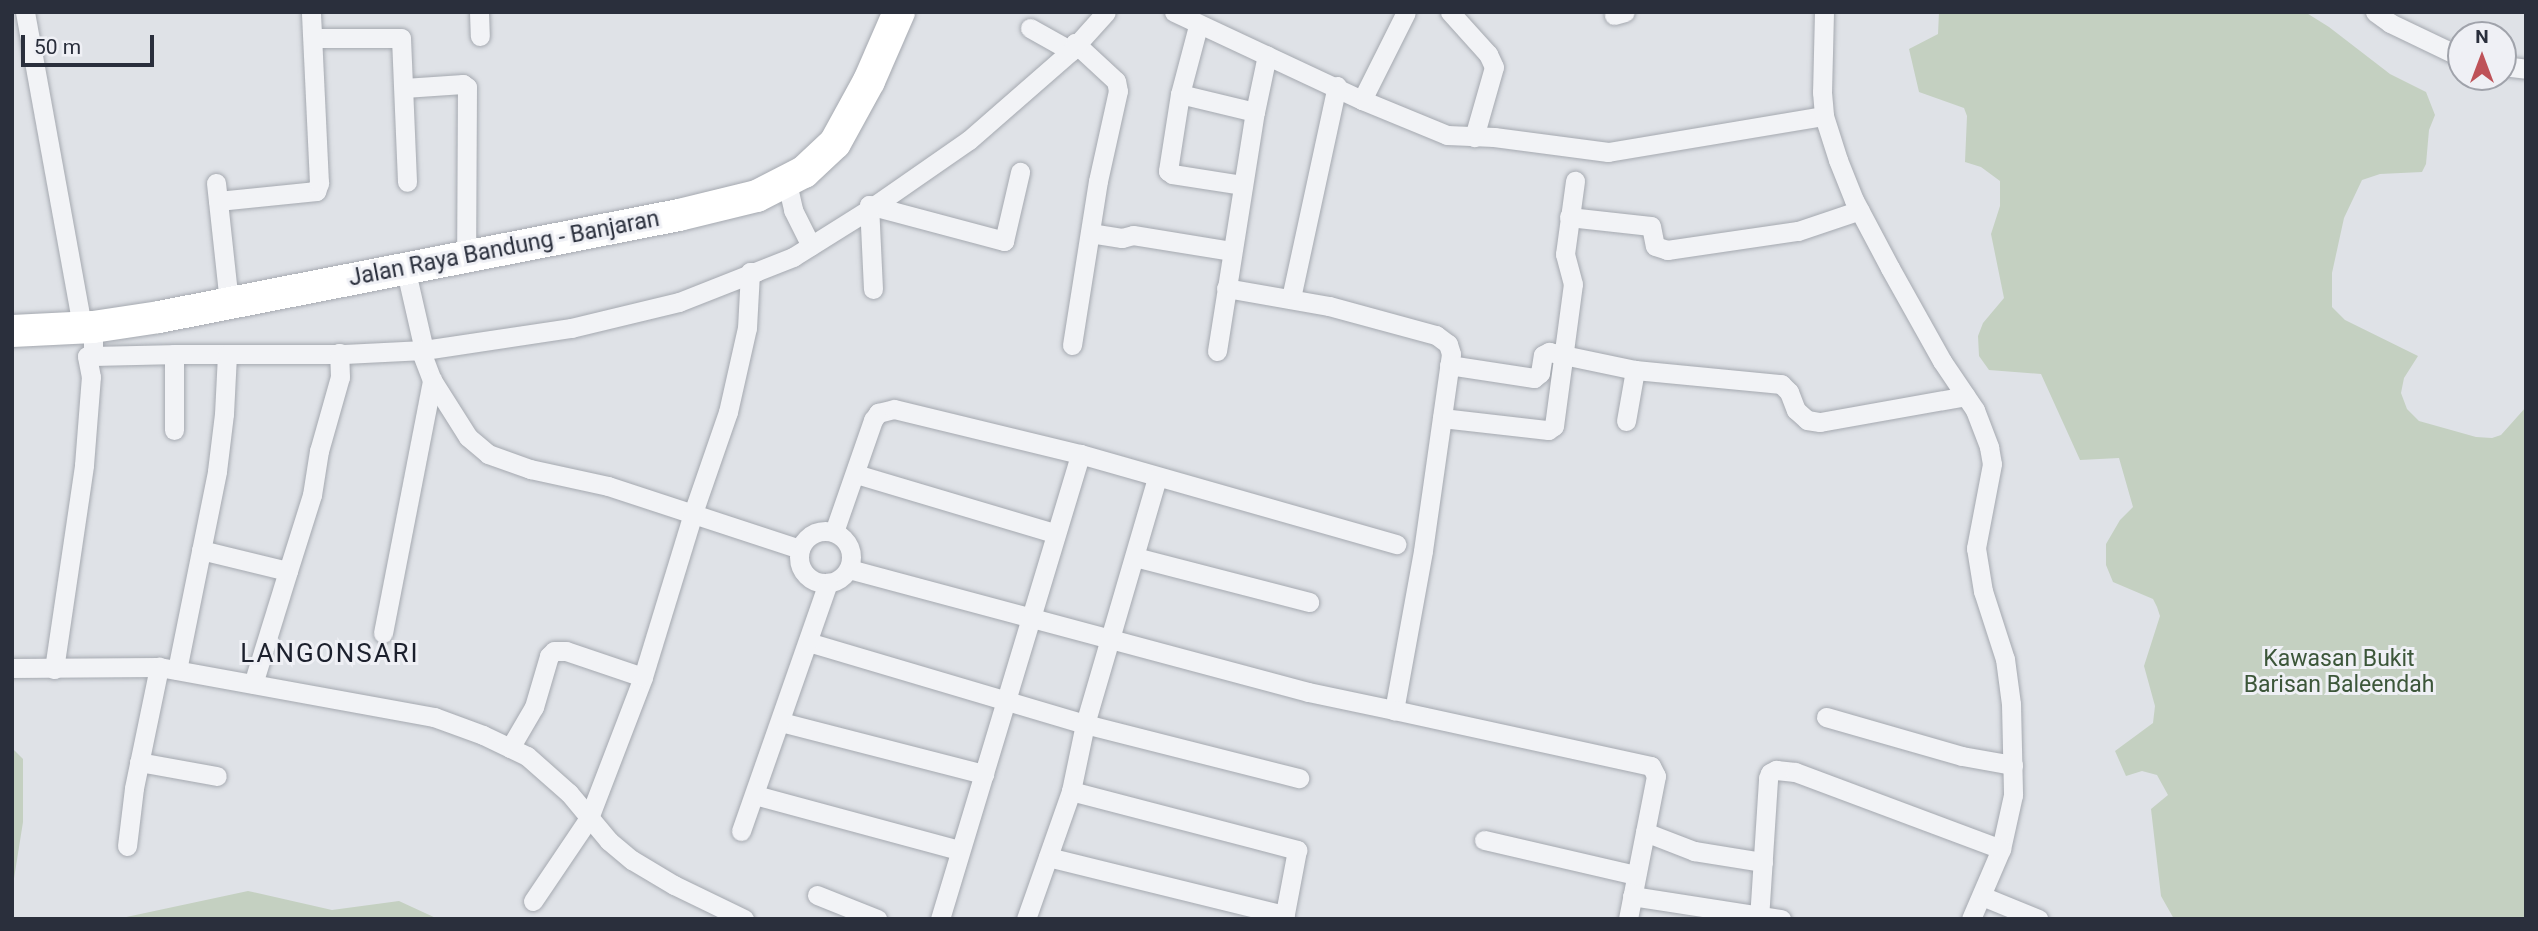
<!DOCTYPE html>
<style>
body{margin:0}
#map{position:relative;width:2538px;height:931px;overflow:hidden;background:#dfe2e7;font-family:Roboto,sans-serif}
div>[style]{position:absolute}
.green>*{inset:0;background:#c4d0c1}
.roads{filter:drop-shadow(0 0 2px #a5a9b0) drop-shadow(0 0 2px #a5a9b0)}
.street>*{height:19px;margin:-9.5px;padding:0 9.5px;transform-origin:9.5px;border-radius:9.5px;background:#f2f3f6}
.street>.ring{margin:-9.5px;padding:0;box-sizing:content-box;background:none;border:19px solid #f2f3f6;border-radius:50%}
.primary>*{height:32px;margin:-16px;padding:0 16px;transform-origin:16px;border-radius:16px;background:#fff}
span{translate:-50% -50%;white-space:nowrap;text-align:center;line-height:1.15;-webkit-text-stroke:6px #eff0f5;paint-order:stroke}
.street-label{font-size:23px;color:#2a2f3c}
.park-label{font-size:23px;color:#3c5639}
.quarter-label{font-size:26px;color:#1c202d;letter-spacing:2px}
.frame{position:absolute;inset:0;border:14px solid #2a2f3c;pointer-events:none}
.north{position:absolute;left:2447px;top:21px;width:70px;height:70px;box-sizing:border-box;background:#eff0f5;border:2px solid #a0a3ab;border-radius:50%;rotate:0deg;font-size:19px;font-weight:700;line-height:28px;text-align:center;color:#2a2f3c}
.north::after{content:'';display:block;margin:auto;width:24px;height:32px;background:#be5258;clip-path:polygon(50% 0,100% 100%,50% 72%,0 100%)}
.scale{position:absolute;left:21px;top:35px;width:133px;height:32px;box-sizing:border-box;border:4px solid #2a2f3c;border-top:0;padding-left:9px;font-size:21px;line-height:24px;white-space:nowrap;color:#2a2f3c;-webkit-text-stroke:5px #eff0f5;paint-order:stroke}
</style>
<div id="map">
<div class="green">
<i style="clip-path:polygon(1939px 12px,2305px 12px,2329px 27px,2390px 74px,2426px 92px,2435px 115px,2429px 130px,2426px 164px,2422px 172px,2380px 174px,2362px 180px,2344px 218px,2332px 273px,2332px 307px,2345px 320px,2418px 356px,2404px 378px,2401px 393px,2407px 409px,2419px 421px,2476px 437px,2492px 438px,2501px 435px,2526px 407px,2526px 919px,2174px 919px,2161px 896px,2151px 809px,2168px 795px,2157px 775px,2142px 771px,2126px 776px,2115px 751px,2153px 723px,2155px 706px,2144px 666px,2160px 616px,2157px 607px,2153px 599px,2113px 582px,2106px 565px,2106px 544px,2120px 520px,2133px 507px,2119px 458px,2080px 460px,2041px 374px,1989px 370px,1979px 356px,1978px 336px,1983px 323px,2004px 298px,1991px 234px,2000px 206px,2000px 181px,1981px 167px,1965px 162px,1967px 116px,1964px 108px,1919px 92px,1909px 49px,1938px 34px)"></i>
<i style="clip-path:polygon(12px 748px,23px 759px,23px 822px,12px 891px)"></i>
<i style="clip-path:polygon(248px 891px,332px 910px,399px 901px,438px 919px,117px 919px)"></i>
</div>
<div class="roads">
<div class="street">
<i style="left:25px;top:12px;width:320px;rotate:79.7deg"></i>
<i style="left:479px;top:12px;width:24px;rotate:88deg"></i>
<i style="left:1174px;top:12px;width:208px;rotate:25.1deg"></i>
<i style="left:1362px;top:100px;width:92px;rotate:22.4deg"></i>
<i style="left:1447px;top:135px;width:47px;rotate:2.4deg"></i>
<i style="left:1494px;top:137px;width:115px;rotate:7.5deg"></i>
<i style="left:1608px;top:152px;width:219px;rotate:-9.5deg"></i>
<i style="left:1450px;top:12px;width:57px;rotate:47.9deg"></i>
<i style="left:1488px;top:54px;width:14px;rotate:65deg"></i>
<i style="left:1494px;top:67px;width:73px;rotate:105.9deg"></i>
<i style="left:1824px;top:12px;width:80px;rotate:91.4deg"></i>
<i style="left:1822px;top:92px;width:24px;rotate:85deg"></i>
<i style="left:1824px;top:116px;width:46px;rotate:72.3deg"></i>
<i style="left:1838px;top:160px;width:43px;rotate:68.2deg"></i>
<i style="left:1854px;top:200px;width:77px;rotate:62.1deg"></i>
<i style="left:1890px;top:268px;width:107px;rotate:60.8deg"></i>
<i style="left:1942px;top:361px;width:59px;rotate:56deg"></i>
<i style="left:1975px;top:410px;width:40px;rotate:69deg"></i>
<i style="left:1989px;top:447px;width:17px;rotate:80deg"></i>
<i style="left:1992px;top:464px;width:86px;rotate:100.8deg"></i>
<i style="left:1976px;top:548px;width:44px;rotate:80.8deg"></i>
<i style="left:1983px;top:591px;width:71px;rotate:72.1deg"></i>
<i style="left:2005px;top:659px;width:45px;rotate:82.4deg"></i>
<i style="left:2011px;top:704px;width:91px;rotate:88.7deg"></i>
<i style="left:2013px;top:795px;width:55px;rotate:102.5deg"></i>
<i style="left:2001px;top:849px;width:76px;rotate:113.2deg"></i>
<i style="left:2375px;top:12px;width:19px;rotate:36deg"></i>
<i style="left:2390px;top:23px;width:79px;rotate:25.6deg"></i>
<i style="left:1614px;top:15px;width:11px;rotate:-15deg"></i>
<i style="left:1198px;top:26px;width:70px;rotate:104.8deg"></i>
<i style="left:1180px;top:94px;width:78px;rotate:98.9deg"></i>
<i style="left:1168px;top:171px;width:5px;rotate:37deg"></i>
<i style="left:1172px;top:174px;width:72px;rotate:8.8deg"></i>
<i style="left:1030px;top:28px;width:47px;rotate:29.3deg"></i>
<i style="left:313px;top:38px;width:88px"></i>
<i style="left:401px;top:38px;width:144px;rotate:87.6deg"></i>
<i style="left:2503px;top:66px;width:23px;rotate:7deg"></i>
<i style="left:404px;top:88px;width:59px;rotate:-3.9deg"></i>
<i style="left:463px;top:84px;width:5px;rotate:37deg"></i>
<i style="left:467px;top:87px;width:168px;rotate:90.3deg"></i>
<i style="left:1180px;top:94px;width:77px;rotate:13.5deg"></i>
<i style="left:1255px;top:112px;width:58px;rotate:-78.1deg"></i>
<i style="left:1362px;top:100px;width:98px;rotate:-63.4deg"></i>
<i style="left:216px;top:183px;width:120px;rotate:83.8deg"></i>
<i style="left:787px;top:183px;width:28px;rotate:77deg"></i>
<i style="left:793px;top:210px;width:40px;rotate:63.4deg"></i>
<i style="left:218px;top:201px;width:99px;rotate:-5.8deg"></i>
<i style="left:316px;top:191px;width:9px;rotate:-69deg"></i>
<i style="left:319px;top:183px;width:171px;rotate:-92.7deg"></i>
<i style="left:1569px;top:217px;width:82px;rotate:6.3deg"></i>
<i style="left:1651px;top:226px;width:20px;rotate:79deg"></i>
<i style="left:1655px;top:246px;width:13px;rotate:18deg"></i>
<i style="left:1667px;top:250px;width:132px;rotate:-8.3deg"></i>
<i style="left:1798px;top:231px;width:65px;rotate:-18.7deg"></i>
<i style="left:1090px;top:233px;width:32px;rotate:9deg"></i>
<i style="left:1122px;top:238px;width:11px;rotate:-15deg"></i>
<i style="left:1133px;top:235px;width:99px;rotate:9.3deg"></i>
<i style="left:405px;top:267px;width:85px;rotate:77.1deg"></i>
<i style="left:424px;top:350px;width:4px;rotate:-166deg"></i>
<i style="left:420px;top:349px;width:33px;rotate:69deg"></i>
<i style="left:432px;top:380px;width:67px;rotate:57.7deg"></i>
<i style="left:468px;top:437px;width:26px;rotate:40deg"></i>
<i style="left:488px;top:454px;width:45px;rotate:19.7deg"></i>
<i style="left:530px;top:469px;width:80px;rotate:12.3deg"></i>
<i style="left:608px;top:486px;width:202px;rotate:18.2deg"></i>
<i style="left:1226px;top:288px;width:105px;rotate:9.9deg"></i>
<i style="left:1329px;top:306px;width:111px;rotate:15.2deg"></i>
<i style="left:1436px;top:335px;width:15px;rotate:37deg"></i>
<i style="left:1448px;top:344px;width:10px;rotate:73deg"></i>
<i style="left:1451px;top:354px;width:199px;rotate:98.1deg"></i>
<i style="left:1423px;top:551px;width:162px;rotate:100.3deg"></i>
<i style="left:1394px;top:710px;width:263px;rotate:12.3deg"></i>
<i style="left:1651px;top:766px;width:11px;rotate:63deg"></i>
<i style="left:1656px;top:776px;width:146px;rotate:101.1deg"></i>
<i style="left:873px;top:289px;width:84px;rotate:-92.7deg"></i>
<i style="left:869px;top:205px;width:140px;rotate:14.9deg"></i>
<i style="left:1004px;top:241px;width:71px;rotate:-76.9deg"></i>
<i style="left:1291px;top:298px;width:217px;rotate:-77.8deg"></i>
<i style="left:1072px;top:345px;width:166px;rotate:-81deg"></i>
<i style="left:1098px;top:181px;width:92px;rotate:-77.5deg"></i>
<i style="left:1118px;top:91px;width:10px;rotate:-101deg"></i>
<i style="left:1116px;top:81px;width:56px;rotate:-137.2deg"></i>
<i style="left:1075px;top:43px;width:3px;rotate:18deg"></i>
<i style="left:1217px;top:351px;width:242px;rotate:-81deg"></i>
<i style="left:93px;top:356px;width:86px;rotate:-1.3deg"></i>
<i style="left:1449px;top:365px;width:86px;rotate:8.7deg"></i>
<i style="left:1534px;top:378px;width:8px;rotate:-40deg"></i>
<i style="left:1540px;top:373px;width:18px;rotate:-81deg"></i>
<i style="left:1543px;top:355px;width:7px;rotate:-27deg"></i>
<i style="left:1549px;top:352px;width:88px;rotate:11.8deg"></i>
<i style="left:1635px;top:370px;width:147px;rotate:5.5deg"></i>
<i style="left:1781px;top:384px;width:11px;rotate:45deg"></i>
<i style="left:1789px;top:392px;width:19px;rotate:69deg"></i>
<i style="left:1796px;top:410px;width:15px;rotate:42deg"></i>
<i style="left:1807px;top:420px;width:13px;rotate:9deg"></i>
<i style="left:1820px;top:422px;width:148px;rotate:-10.1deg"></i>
<i style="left:1442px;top:418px;width:107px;rotate:6.5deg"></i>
<i style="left:1548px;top:430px;width:7px;rotate:-34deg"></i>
<i style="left:1554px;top:426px;width:143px;rotate:-82.4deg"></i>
<i style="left:1573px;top:284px;width:31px;rotate:-105deg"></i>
<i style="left:1565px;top:254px;width:74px;rotate:-82.2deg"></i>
<i style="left:1626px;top:421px;width:52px;rotate:-80deg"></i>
<i style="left:174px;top:430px;width:76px;rotate:-90deg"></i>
<i style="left:174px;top:354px;width:170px"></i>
<i style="left:344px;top:354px;width:80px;rotate:-2.9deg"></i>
<i style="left:424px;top:350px;width:149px;rotate:-8.5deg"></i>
<i style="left:571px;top:328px;width:111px;rotate:-13.5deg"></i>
<i style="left:679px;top:302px;width:123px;rotate:-21.5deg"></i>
<i style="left:793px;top:257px;width:92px;rotate:-32.1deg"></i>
<i style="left:871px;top:208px;width:119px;rotate:-34.8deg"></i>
<i style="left:969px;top:140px;width:135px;rotate:-41.1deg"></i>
<i style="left:1071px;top:51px;width:52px;rotate:-48.1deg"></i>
<i style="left:856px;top:474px;width:207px;rotate:16.6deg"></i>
<i class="ring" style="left:799px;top:531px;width:33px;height:33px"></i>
<i style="left:834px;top:532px;width:119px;rotate:-70.8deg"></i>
<i style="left:873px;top:420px;width:9px;rotate:-54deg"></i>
<i style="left:878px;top:413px;width:16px;rotate:-14deg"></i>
<i style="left:894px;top:409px;width:191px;rotate:13.6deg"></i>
<i style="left:1080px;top:454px;width:329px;rotate:15.9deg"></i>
<i style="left:201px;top:550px;width:89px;rotate:13.6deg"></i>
<i style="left:288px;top:571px;width:118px;rotate:107.2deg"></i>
<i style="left:1135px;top:557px;width:180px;rotate:14.5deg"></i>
<i style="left:849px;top:569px;width:475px;rotate:15deg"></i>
<i style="left:1308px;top:692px;width:88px;rotate:11.8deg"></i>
<i style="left:288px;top:571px;width:80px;rotate:-72.5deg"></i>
<i style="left:312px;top:495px;width:45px;rotate:-81deg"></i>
<i style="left:319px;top:451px;width:77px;rotate:-74.2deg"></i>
<i style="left:340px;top:377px;width:24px;rotate:-92deg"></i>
<i style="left:339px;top:353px;width:5px;rotate:11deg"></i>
<i style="left:383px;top:633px;width:258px;rotate:-79deg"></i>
<i style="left:808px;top:642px;width:289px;rotate:16.5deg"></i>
<i style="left:1085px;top:724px;width:221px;rotate:14.2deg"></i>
<i style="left:12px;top:668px;width:147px;rotate:-0.4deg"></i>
<i style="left:159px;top:667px;width:280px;rotate:10.3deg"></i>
<i style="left:434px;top:717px;width:52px;rotate:20.2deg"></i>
<i style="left:483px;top:735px;width:49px;rotate:25.5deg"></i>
<i style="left:527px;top:756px;width:56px;rotate:41.4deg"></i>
<i style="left:569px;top:793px;width:62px;rotate:50.2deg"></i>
<i style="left:609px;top:841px;width:30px;rotate:40deg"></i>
<i style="left:632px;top:860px;width:49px;rotate:30.8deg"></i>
<i style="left:674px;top:885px;width:78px;rotate:25.9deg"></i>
<i style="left:54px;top:669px;width:206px;rotate:-81.6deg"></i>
<i style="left:84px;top:465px;width:88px;rotate:-85.5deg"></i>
<i style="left:91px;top:377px;width:21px;rotate:-101deg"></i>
<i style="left:87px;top:356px;width:6px"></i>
<i style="left:93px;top:356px;width:29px;rotate:-90deg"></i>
<i style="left:177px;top:670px;width:203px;rotate:-78.6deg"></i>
<i style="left:217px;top:471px;width:57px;rotate:-83deg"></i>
<i style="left:224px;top:414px;width:60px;rotate:-87.1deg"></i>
<i style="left:227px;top:354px;width:5px"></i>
<i style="left:1826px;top:717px;width:141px;rotate:16deg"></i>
<i style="left:1962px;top:756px;width:52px;rotate:10deg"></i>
<i style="left:781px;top:722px;width:210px;rotate:14.4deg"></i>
<i style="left:510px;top:748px;width:48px;rotate:-59.7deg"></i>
<i style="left:534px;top:707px;width:53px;rotate:-73.6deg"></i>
<i style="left:549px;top:656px;width:7px;rotate:-45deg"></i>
<i style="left:554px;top:651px;width:12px"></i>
<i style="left:566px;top:651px;width:81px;rotate:18.7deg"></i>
<i style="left:139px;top:762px;width:79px;rotate:10.2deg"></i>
<i style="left:1071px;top:791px;width:234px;rotate:14.6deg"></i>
<i style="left:1297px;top:850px;width:70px;rotate:100.7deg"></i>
<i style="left:755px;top:795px;width:211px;rotate:15.1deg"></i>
<i style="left:741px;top:831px;width:263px;rotate:-70.7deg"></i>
<i style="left:1645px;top:832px;width:53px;rotate:21.2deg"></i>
<i style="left:1694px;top:851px;width:70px;rotate:9.1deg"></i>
<i style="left:1484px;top:840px;width:156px;rotate:13deg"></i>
<i style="left:127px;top:846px;width:58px;rotate:-83.1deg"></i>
<i style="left:134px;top:788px;width:124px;rotate:-78.3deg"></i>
<i style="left:1048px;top:857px;width:244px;rotate:13.8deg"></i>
<i style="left:817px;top:895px;width:65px;rotate:21.8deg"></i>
<i style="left:1632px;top:896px;width:151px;rotate:8.8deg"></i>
<i style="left:1982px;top:896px;width:61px;rotate:22.3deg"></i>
<i style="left:533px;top:901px;width:100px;rotate:-56deg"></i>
<i style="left:589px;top:818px;width:151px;rotate:-69deg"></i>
<i style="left:643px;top:677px;width:171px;rotate:-73deg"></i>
<i style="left:693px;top:513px;width:107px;rotate:-70.9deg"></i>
<i style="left:728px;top:412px;width:86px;rotate:-77.3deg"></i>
<i style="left:747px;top:328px;width:56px;rotate:-86.9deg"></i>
<i style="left:750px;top:272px;width:6px"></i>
<i style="left:940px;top:919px;width:486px;rotate:-73.2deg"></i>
<i style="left:1026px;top:919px;width:136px;rotate:-70.6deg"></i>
<i style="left:1071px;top:791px;width:68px;rotate:-78.2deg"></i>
<i style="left:1085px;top:724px;width:257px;rotate:-73.7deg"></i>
<i style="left:1759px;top:919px;width:141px;rotate:-86.3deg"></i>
<i style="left:1768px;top:778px;width:5px;rotate:-68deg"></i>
<i style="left:1770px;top:773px;width:7px;rotate:-27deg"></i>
<i style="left:1776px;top:770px;width:19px;rotate:6deg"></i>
<i style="left:1795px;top:772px;width:220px;rotate:20.5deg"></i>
</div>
<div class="primary">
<i style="left:12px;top:331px;width:81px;rotate:-2.8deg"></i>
<i style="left:93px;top:327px;width:67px;rotate:-8.6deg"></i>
<i style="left:159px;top:317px;width:530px;rotate:-11.1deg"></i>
<i style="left:679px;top:215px;width:80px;rotate:-13.7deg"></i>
<i style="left:757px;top:196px;width:53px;rotate:-27.1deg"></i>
<i style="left:804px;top:172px;width:42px;rotate:-43.1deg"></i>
<i style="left:835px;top:143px;width:71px;rotate:-61.3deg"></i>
<i style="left:869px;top:81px;width:75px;rotate:-66.5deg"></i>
</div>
</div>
<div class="street-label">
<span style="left:504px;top:249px;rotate:-11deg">Jalan Raya Bandung - Banjaran</span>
</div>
<div class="park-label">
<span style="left:2339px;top:672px">Kawasan Bukit<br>Barisan Baleendah</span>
</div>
<div class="quarter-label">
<span style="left:330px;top:654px">LANGONSARI</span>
</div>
<div class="frame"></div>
<div class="north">N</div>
<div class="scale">50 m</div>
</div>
